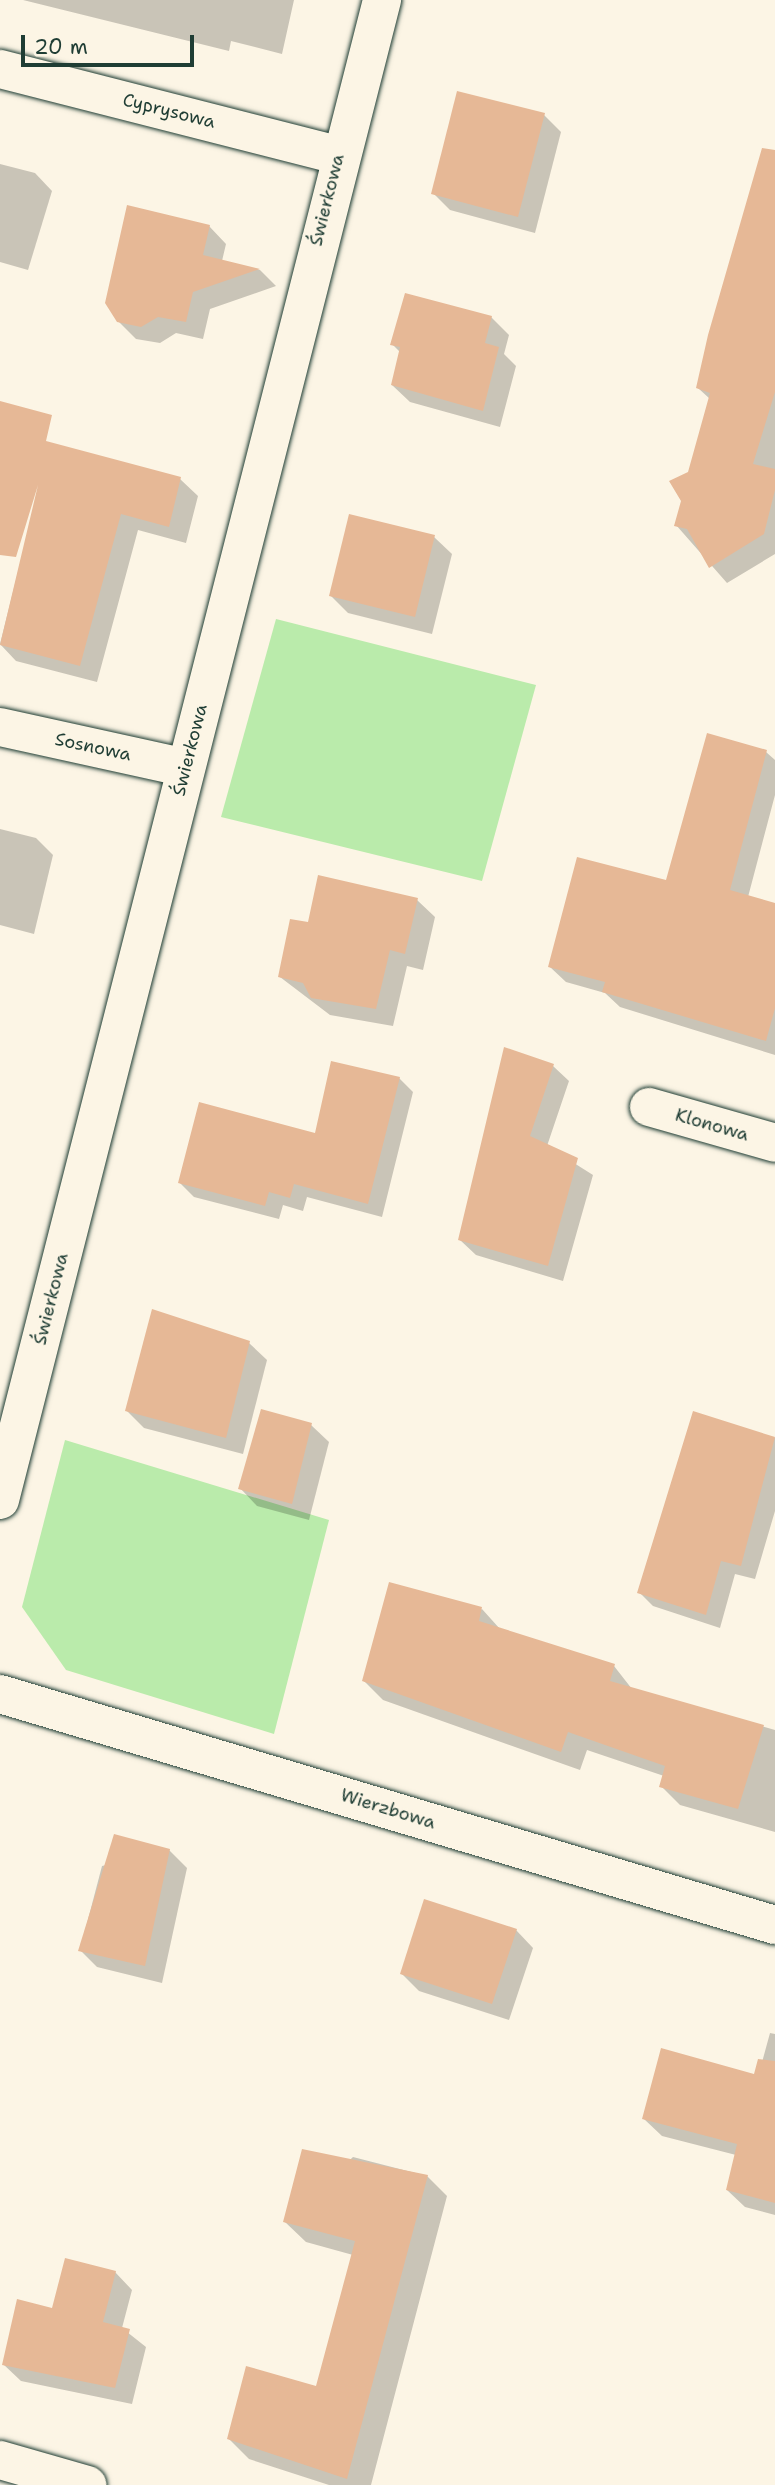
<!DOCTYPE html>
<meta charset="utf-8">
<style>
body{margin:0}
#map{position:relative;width:775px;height:2485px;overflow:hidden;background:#fcf5e5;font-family:"Shantell Sans",sans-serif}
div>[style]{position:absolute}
.green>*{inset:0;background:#baebab}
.shadow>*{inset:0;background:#0003}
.building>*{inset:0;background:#e6b896}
.roads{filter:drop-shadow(0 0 2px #1f3d34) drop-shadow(0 0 2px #1f3d34)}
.minor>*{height:38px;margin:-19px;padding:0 19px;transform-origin:19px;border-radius:19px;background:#fcf5e5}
span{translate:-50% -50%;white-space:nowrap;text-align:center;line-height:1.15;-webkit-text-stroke:5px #fcf5e5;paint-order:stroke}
.street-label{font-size:18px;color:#1f3d34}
.scale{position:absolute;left:21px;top:35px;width:173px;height:32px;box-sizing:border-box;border:4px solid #1f3d34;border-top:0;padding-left:9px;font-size:21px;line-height:24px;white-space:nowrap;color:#1f3d34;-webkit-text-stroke:5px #fcf5e5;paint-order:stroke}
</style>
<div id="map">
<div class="green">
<i style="clip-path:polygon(276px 619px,536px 685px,482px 881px,221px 817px)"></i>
<i style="clip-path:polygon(65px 1440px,329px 1520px,274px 1734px,66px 1670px,22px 1607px)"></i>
</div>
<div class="shadow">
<i style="clip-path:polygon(23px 0,294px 0,282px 54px,231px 41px,229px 51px)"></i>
<i style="clip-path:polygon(544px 115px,561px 132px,535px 233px,450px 210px,433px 193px)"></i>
<i style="clip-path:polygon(775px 162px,775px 554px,727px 583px,676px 525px,710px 399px,698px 388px)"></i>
<i style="clip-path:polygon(0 164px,35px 173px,52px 191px,28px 270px,0 262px)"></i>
<i style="clip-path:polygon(209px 226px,226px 244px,222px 261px,260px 270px,276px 286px,210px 309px,203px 339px,176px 333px,160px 343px,136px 339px,118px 321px)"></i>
<i style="clip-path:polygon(491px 317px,509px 335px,504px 354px,516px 366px,500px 427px,410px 402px,392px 385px,401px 353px,392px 344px)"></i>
<i style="clip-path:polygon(50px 444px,180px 479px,198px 496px,186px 543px,138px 530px,97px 682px,16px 661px,0 644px)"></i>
<i style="clip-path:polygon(434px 537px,452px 554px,432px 634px,348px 613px,331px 596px)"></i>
<i style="clip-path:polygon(766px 752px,775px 760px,775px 795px,748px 897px,775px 905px,775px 1055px,620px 1007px,605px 993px,566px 982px,550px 967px,667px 882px)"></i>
<i style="clip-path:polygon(0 829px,36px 838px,53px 855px,34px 934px,0 925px)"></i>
<i style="clip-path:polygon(417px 900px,435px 917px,423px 970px,407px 966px,393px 1026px,330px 1015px,280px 977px,309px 924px)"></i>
<i style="clip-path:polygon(553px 1066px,569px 1081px,547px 1146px,593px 1175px,563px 1281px,476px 1255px,460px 1240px)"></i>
<i style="clip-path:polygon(399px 1078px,413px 1092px,382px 1217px,307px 1197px,303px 1211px,283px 1205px,279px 1219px,194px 1197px,180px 1183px,317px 1135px)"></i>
<i style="clip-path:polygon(249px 1343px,267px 1360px,243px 1454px,144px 1428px,127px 1411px)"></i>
<i style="clip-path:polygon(694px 1413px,775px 1438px,775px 1511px,755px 1579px,735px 1574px,720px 1628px,653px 1606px,639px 1592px)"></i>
<i style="clip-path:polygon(311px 1425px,329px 1442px,309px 1520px,257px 1506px,240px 1488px)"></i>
<i style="clip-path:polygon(482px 1609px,500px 1629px,614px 1666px,632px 1689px,775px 1730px,775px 1832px,680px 1805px,661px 1786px,664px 1776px,587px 1750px,580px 1770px,383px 1700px,364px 1681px)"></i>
<i style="clip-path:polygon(169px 1850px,187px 1868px,162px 1983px,97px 1967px,80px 1950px,102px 1866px)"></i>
<i style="clip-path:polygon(516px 1930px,533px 1948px,509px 2020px,419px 1991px,402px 1974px)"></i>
<i style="clip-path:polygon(770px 2033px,775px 2034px,775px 2215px,745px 2207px,727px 2190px,736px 2155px,662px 2136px,644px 2119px,758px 2077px)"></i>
<i style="clip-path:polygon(353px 2157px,427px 2176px,447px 2196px,371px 2485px,329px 2485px,249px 2459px,229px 2439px,318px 2388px,353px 2255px,306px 2242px,285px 2222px)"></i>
<i style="clip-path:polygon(115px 2272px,132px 2290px,122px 2328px,146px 2347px,132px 2404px,21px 2381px,3px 2364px)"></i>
</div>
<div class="building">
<i style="clip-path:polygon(457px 91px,545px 113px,518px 217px,431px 194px)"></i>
<i style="clip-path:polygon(762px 148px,775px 150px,775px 392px,753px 464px,775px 469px,775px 490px,764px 534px,709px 568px,687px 529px,674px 526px,681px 501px,669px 481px,688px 472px,710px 393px,696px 388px,708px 335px)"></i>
<i style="clip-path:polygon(127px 205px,210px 225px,203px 255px,260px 269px,193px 292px,186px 322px,158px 317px,141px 327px,117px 322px,105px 303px)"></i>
<i style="clip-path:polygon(405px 293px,492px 316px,485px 343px,499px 347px,483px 411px,391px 385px,400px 347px,390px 345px)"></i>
<i style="clip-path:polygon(0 401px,52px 415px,46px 441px,181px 477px,169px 527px,121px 514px,80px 666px,0 645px,38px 485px,16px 557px,0 555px)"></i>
<i style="clip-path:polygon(349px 514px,435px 535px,415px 617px,329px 596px)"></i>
<i style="clip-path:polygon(707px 733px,767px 750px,730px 890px,775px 903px,775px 1008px,766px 1041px,602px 992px,605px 982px,548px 967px,577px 857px,666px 880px)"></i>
<i style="clip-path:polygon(318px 875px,418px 898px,405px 954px,390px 950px,376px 1009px,311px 998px,303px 983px,278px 977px,290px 919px,308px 922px)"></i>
<i style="clip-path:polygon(504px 1047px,554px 1064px,530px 1136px,578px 1158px,548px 1266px,458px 1240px)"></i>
<i style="clip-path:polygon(331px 1061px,400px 1077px,368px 1204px,294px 1184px,290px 1198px,269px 1192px,265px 1206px,178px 1183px,199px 1102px,315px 1133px)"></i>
<i style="clip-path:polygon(152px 1309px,250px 1341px,226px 1438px,125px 1411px)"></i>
<i style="clip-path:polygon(261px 1409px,312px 1423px,292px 1504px,238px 1489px)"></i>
<i style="clip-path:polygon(693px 1411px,775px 1437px,741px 1566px,721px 1561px,706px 1615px,637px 1593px)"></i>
<i style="clip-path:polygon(389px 1582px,482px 1607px,479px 1621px,615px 1664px,610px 1681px,764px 1725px,738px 1809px,659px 1787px,665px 1766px,568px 1732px,561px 1752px,362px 1681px)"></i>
<i style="clip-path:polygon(114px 1834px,170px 1849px,145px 1966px,78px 1951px)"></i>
<i style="clip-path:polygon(424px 1899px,517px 1929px,492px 2004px,400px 1974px)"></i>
<i style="clip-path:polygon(661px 2048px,754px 2074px,758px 2059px,775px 2061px,775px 2203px,726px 2190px,737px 2144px,642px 2119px)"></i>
<i style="clip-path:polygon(302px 2149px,428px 2175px,347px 2479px,227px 2439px,246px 2366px,316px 2386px,355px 2241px,283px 2222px)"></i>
<i style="clip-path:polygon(65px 2258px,116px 2271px,103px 2322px,130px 2329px,115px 2388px,2px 2365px,17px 2299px,52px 2308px)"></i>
</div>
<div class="roads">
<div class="minor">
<i style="left:0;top:69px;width:349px;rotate:14.3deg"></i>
<i style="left:0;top:727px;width:190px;rotate:12.4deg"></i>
<i style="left:649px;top:1107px;width:131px;rotate:15.9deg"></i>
<i style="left:0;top:1500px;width:1548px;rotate:-75.71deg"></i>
<i style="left:0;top:1694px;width:809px;rotate:16.6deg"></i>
<i style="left:0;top:2460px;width:91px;rotate:16deg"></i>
</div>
</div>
<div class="street-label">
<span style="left:169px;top:111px;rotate:14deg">Cyprysowa</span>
<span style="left:327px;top:200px;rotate:-76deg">Świerkowa</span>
<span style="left:93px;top:747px;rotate:12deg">Sosnowa</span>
<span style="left:190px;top:750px;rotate:-76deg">Świerkowa</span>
<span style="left:712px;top:1125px;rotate:16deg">Klonowa</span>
<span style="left:51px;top:1299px;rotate:-76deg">Świerkowa</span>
<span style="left:388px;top:1809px;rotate:17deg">Wierzbowa</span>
</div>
<div class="scale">20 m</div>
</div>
